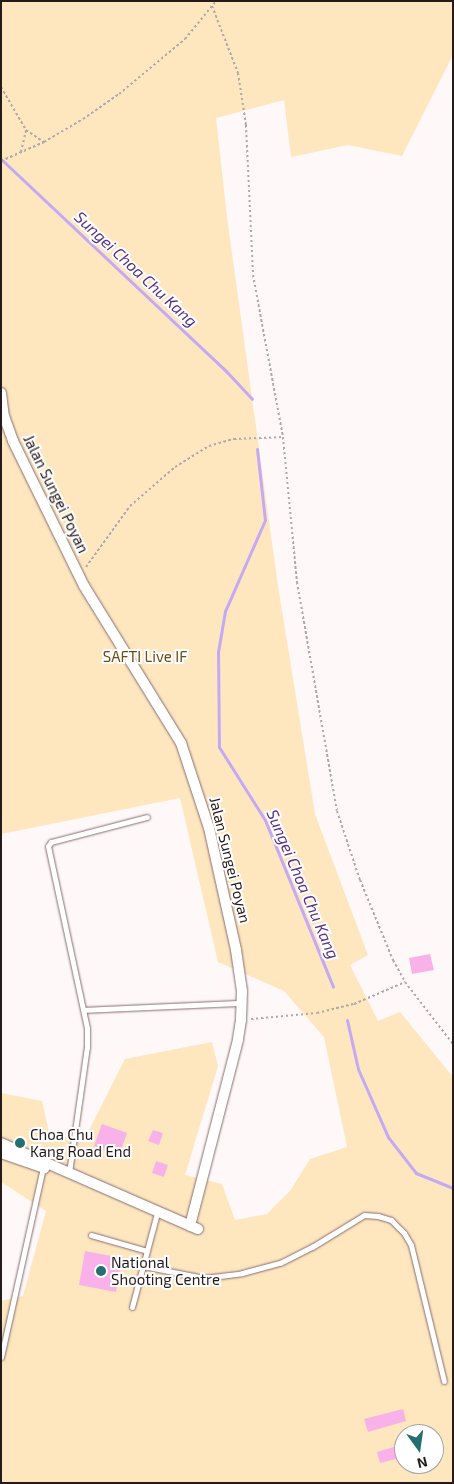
<!DOCTYPE html>
<style>
body{margin:0}
#map{position:relative;width:454px;height:1484px;overflow:hidden;background:#fef8f8;font-family:"Exo 2",sans-serif}
div>[style]{position:absolute}
.green>*{inset:0;background:#fee6bf}
.stream>*{height:3px;margin:-1.5px;padding:0 1.5px;transform-origin:1.5px;border-radius:1.5px;background:#c4aaf5}
.building>*{inset:0;background:#f9b2e9}
.path>*{height:2px;margin-top:-1px;transform-origin:0;background:repeating-linear-gradient(90deg,#b1a9a9 0 2.5px,transparent 0 5px)}
.roads{filter:drop-shadow(0 0 1px #896d70) drop-shadow(0 0 1px #896d70)}
.lane>*{height:5px;margin:-2.5px;padding:0 2.5px;transform-origin:2.5px;border-radius:2.5px;background:#fff}
.street>*{height:10px;margin:-5px;padding:0 5px;transform-origin:5px;border-radius:5px;background:#fff}
.dots>*{width:14px;height:14px;translate:-50% -50%;box-sizing:border-box;border:2px solid #fff;border-radius:50%}
span{translate:-50% -50%;white-space:nowrap;text-align:center;line-height:1.15;-webkit-text-stroke:4px #fff;paint-order:stroke}
.street-label{font-size:15px;color:#261b1c}
.park-label{font-size:15px;color:#6c4d13}
.poi-label{font-size:15px;color:#261b1c}
.left{translate:0 -50%;text-align:left}
.water-label{font-size:16px;color:#553086;font-style:italic}
.frame{position:absolute;inset:0;border:2px solid #261b1c;pointer-events:none}
.north{position:absolute;left:394px;top:1424px;width:50px;height:50px;box-sizing:border-box;background:#fff;border:1px solid #a8a4a4;border-radius:50%;rotate:166deg;font-size:14px;font-weight:700;line-height:20px;text-align:center;color:#261b1c}
.north::after{content:'';display:block;margin:auto;width:18px;height:22px;background:#246f70;clip-path:polygon(50% 0,100% 100%,50% 72%,0 100%)}
</style>
<div id="map">
<div class="green">
<i style="clip-path:polygon(evenodd,1px 1px,453px 1px,453px 55px,402px 156px,348px 145px,291px 157px,284px 100px,216px 118px,227px 217px,278px 586px,315px 814px,368px 955px,350px 965px,378px 1021px,400px 1012px,453px 1077px,453px 1483px,1px 1483px,1px 1301px,23px 1296px,46px 1211px,1px 1182px,1px 1093px,42px 1101px,49px 1132px,83px 1142px,125px 1059px,212px 1042px,218px 1066px,185px 1175px,222px 1184px,235px 1220px,267px 1214px,290px 1191px,310px 1159px,347px 1147px,324px 1037px,284px 991px,218px 962px,180px 798px,1px 834px,1px 1px,404px 1434px,434px 1434px,434px 1464px,404px 1464px,404px 1434px)"></i>
</div>
<div class="stream">
<i style="left:1px;top:159px;width:309px;rotate:43.3deg"></i>
<i style="left:226px;top:371px;width:38px;rotate:47deg"></i>
<i style="left:257px;top:449px;width:71px;rotate:83.6deg"></i>
<i style="left:265px;top:520px;width:99px;rotate:113.7deg"></i>
<i style="left:225px;top:611px;width:42px;rotate:99.7deg"></i>
<i style="left:218px;top:652px;width:95px;rotate:89.4deg"></i>
<i style="left:219px;top:747px;width:86px;rotate:57.8deg"></i>
<i style="left:265px;top:820px;width:180px;rotate:67.8deg"></i>
<i style="left:347px;top:1020px;width:50px;rotate:77.3deg"></i>
<i style="left:358px;top:1069px;width:74px;rotate:66.2deg"></i>
<i style="left:388px;top:1137px;width:46px;rotate:52.1deg"></i>
<i style="left:416px;top:1173px;width:40px;rotate:22deg"></i>
</div>
<div class="building">
<i style="clip-path:polygon(430px 954px,434px 970px,412px 974px,409px 958px)"></i>
<i style="clip-path:polygon(102px 1124px,127px 1133px,119px 1155px,94px 1146px)"></i>
<i style="clip-path:polygon(153px 1130px,163px 1133px,159px 1145px,148px 1141px)"></i>
<i style="clip-path:polygon(156px 1161px,168px 1165px,164px 1177px,152px 1173px)"></i>
<i style="clip-path:polygon(85px 1251px,122px 1258px,116px 1292px,79px 1285px)"></i>
<i style="clip-path:polygon(403px 1409px,406px 1421px,368px 1432px,364px 1419px)"></i>
<i style="clip-path:polygon(404px 1444px,404px 1457px,380px 1463px,377px 1452px)"></i>
</div>
<div class="path">
<i style="left:212px;top:6px;width:72px;rotate:68.8deg"></i>
<i style="left:238px;top:73px;width:53px;rotate:81.3deg"></i>
<i style="left:246px;top:125px;width:150px;rotate:87.3deg"></i>
<i style="left:253px;top:275px;width:165px;rotate:79.5deg"></i>
<i style="left:283px;top:437px;width:146px;rotate:84.5deg"></i>
<i style="left:297px;top:582px;width:232px;rotate:80.1deg"></i>
<i style="left:337px;top:811px;width:73px;rotate:71.6deg"></i>
<i style="left:360px;top:880px;width:87px;rotate:67.6deg"></i>
<i style="left:393px;top:960px;width:25px;rotate:61deg"></i>
<i style="left:405px;top:982px;width:78px;rotate:52.3deg"></i>
<i style="left:1px;top:87px;width:50px;rotate:59.8deg"></i>
<i style="left:26px;top:130px;width:22px;rotate:34deg"></i>
<i style="left:21px;top:152px;width:23px;rotate:-77deg"></i>
<i style="left:1px;top:161px;width:47px;rotate:-23.8deg"></i>
<i style="left:44px;top:142px;width:45px;rotate:-30.5deg"></i>
<i style="left:83px;top:119px;width:44px;rotate:-34.8deg"></i>
<i style="left:119px;top:94px;width:86px;rotate:-39.8deg"></i>
<i style="left:185px;top:39px;width:49px;rotate:-50.8deg"></i>
<i style="left:86px;top:567px;width:75px;rotate:-54.2deg"></i>
<i style="left:130px;top:506px;width:60px;rotate:-40.9deg"></i>
<i style="left:175px;top:467px;width:40px;rotate:-32deg"></i>
<i style="left:209px;top:446px;width:26px;rotate:-16deg"></i>
<i style="left:234px;top:439px;width:49px;rotate:-2.3deg"></i>
<i style="left:251px;top:1019px;width:66px;rotate:-5.2deg"></i>
<i style="left:317px;top:1013px;width:38px;rotate:-14deg"></i>
<i style="left:354px;top:1004px;width:56px;rotate:-23.3deg"></i>
</div>
<div class="roads">
<div class="lane">
<i style="left:84px;top:1010px;width:157px;rotate:-2.6deg"></i>
<i style="left:69px;top:1173px;width:127px;rotate:-81.9deg"></i>
<i style="left:87px;top:1047px;width:19px;rotate:-90deg"></i>
<i style="left:87px;top:1028px;width:186px;rotate:-102.1deg"></i>
<i style="left:48px;top:846px;width:5px;rotate:-53deg"></i>
<i style="left:51px;top:842px;width:99px;rotate:-14.6deg"></i>
<i style="left:91px;top:1235px;width:58px;rotate:15.9deg"></i>
<i style="left:143px;top:1266px;width:62px;rotate:11.1deg"></i>
<i style="left:204px;top:1278px;width:38px;rotate:-7deg"></i>
<i style="left:242px;top:1273px;width:39px;rotate:-15deg"></i>
<i style="left:280px;top:1263px;width:36px;rotate:-27deg"></i>
<i style="left:312px;top:1247px;width:61px;rotate:-31.6deg"></i>
<i style="left:364px;top:1215px;width:14px;rotate:4deg"></i>
<i style="left:378px;top:1216px;width:14px;rotate:17deg"></i>
<i style="left:391px;top:1220px;width:18px;rotate:45deg"></i>
<i style="left:404px;top:1233px;width:14px;rotate:60deg"></i>
<i style="left:411px;top:1245px;width:140px;rotate:76.4deg"></i>
<i style="left:132px;top:1307px;width:97px;rotate:-75.1deg"></i>
<i style="left:1px;top:1357px;width:194px;rotate:-77.5deg"></i>
</div>
<div class="street">
<i style="left:1px;top:393px;width:23px;rotate:83deg"></i>
<i style="left:4px;top:416px;width:27px;rotate:70deg"></i>
<i style="left:13px;top:441px;width:161px;rotate:63.9deg"></i>
<i style="left:84px;top:586px;width:185px;rotate:58.3deg"></i>
<i style="left:181px;top:743px;width:89px;rotate:71.8deg"></i>
<i style="left:209px;top:828px;width:125px;rotate:77.5deg"></i>
<i style="left:236px;top:950px;width:41px;rotate:81.7deg"></i>
<i style="left:242px;top:991px;width:29px;rotate:92deg"></i>
<i style="left:241px;top:1020px;width:20px;rotate:99deg"></i>
<i style="left:238px;top:1040px;width:192px;rotate:104.5deg"></i>
<i style="left:1px;top:1143px;width:215px;rotate:23.6deg"></i>
<i style="left:1px;top:1153px;width:46px;rotate:19.2deg"></i>
</div>
</div>
<div class="dots">
<i style="left:20px;top:1143px;background:#246f70"></i>
<i style="left:101px;top:1271px;background:#246f70"></i>
</div>
<div class="street-label">
<span style="left:56px;top:494px;rotate:64deg">Jalan Sungei Poyan</span>
<span style="left:230px;top:860px;rotate:76deg">Jalan Sungei Poyan</span>
</div>
<div class="park-label">
<span style="left:145px;top:657px">SAFTI Live IF</span>
</div>
<div class="poi-label">
<span class="left" style="left:30px;top:1143px">Choa Chu<br>Kang Road End</span>
<span class="left" style="left:111px;top:1271px">National<br>Shooting Centre</span>
</div>
<div class="water-label">
<span style="left:136px;top:269px;rotate:43deg">Sungei Choa Chu Kang</span>
<span style="left:303px;top:884px;rotate:67deg">Sungei Choa Chu Kang</span>
</div>
<div class="frame"></div>
<div class="north">N</div>
</div>
